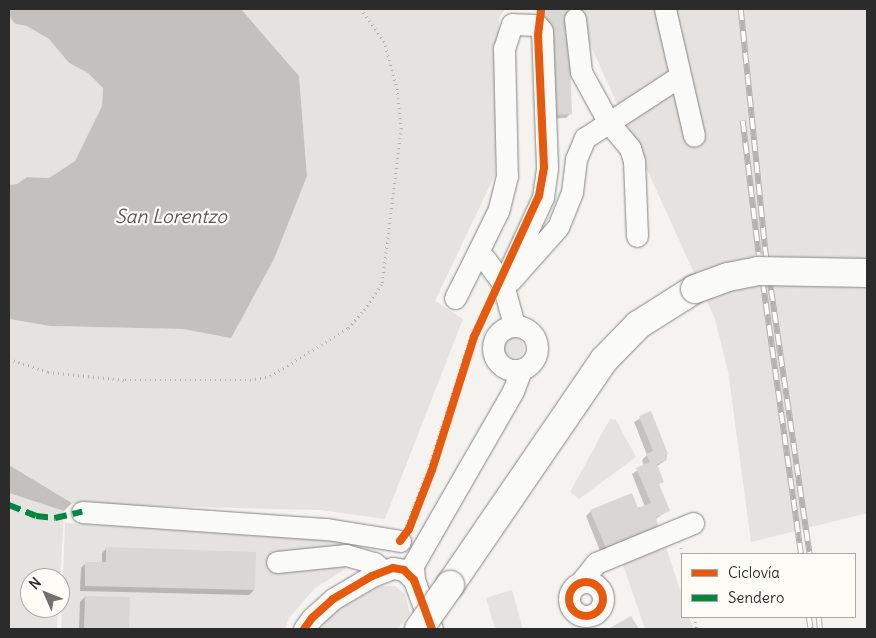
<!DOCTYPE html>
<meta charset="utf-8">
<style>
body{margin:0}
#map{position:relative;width:876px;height:638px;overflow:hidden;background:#f4f3f0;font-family:Delius,sans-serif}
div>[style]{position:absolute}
.built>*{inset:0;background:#e4e3df}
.green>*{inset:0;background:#e4e3e0}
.round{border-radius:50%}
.water>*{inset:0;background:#c2c1be}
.shadow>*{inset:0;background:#0003}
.building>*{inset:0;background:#d8d7d5}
.path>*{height:2.5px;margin-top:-1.25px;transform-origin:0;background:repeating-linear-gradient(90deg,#b3b2b1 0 1px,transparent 0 5px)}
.roads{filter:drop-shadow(0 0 1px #858584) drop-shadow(0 0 1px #858584)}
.minor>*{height:21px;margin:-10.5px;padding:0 10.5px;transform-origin:10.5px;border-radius:10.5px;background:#fafaf8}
.minor>.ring{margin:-10.5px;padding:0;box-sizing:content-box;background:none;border:21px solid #fafaf8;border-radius:50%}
.major>*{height:28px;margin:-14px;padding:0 14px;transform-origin:14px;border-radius:14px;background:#fafaf8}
.rail>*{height:5.5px;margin-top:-2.75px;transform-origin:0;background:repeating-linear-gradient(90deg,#fdfcf7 0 11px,#b3b2b1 0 22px);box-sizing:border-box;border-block:1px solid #b3b2b1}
.bridges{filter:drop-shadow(0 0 1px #858584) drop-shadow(0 0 1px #858584)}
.major-bridge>*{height:28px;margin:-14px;padding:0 14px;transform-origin:14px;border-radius:14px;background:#fafaf8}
.quiet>*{height:6px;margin-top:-3px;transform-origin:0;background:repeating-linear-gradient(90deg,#00873e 0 12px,transparent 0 18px)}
.cycleway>*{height:8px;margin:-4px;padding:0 4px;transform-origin:4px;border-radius:4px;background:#e8590c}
.cycleway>.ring{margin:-4px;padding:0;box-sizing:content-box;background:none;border:8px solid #e8590c;border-radius:50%}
span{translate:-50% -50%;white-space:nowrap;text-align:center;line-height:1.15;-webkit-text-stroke:4.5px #fdfcf7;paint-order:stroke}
.water-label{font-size:19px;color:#585857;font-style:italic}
.frame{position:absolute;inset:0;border:10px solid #2b2b2b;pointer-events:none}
.legend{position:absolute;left:681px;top:553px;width:175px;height:65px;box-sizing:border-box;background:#fdfcf7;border:1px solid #a9a8a5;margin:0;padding:6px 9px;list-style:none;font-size:15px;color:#2b2b2b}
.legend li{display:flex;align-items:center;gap:10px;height:25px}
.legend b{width:25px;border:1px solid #a9a8a5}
.north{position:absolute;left:20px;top:568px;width:50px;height:50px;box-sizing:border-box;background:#fdfcf7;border:1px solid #a9a8a5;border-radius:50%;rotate:314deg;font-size:14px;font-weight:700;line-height:20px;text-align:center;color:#2b2b2b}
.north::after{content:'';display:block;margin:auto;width:18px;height:22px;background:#717170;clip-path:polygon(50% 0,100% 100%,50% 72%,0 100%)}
</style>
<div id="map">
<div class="built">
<i style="clip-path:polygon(574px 9px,867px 9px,867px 513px,751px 542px,728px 371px,715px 319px)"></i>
<i style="clip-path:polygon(65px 523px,342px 540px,345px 569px,314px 589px,289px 618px,285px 629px,61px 629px)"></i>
</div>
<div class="green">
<i style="clip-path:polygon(241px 9px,505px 9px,499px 18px,495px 175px,435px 301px,463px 319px,385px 519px,320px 510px,74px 504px,9px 465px,9px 319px,50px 326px,183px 329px,231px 337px,307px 176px,299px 76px)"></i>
<i style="clip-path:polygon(9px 16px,15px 24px,27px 26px,49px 39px,69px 63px,88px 73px,103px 88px,102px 106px,75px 161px,49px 178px,27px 177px,17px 184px,9px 185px)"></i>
<i class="round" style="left:504px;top:338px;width:20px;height:20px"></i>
<i style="clip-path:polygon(610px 419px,616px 420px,636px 457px,579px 499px,570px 492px)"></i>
<i style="clip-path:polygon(9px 493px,64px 511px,60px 582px,60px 578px,30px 578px,30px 608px,58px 608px,57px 629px,9px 629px)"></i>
<i style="clip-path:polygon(666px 547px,682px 596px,682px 617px,689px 617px,694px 629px,645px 629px,622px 562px)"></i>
<i style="clip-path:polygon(379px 586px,395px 586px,405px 594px,410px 613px,398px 629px,321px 629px,331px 613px)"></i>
<i style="clip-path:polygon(512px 590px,523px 629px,495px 629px,486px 598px)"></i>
</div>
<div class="water">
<i style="clip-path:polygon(9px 9px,241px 9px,299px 76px,307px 176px,274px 259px,231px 338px,183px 329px,50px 326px,9px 319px,9px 185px,17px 184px,27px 177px,49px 178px,75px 161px,102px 106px,103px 88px,88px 73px,69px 63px,49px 39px,27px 26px,15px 24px,9px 16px)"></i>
<i style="clip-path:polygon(9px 465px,72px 503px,64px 511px,9px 493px)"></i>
</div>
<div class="shadow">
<i style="clip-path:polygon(540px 9px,566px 9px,571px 113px,566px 118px,544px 119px)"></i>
<i style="clip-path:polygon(650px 413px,667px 454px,666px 460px,656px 467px,662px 482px,658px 485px,668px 510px,603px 558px,586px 516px,591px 511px,645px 507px,632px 474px,644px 466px,642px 460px,647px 455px,634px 422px)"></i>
<i style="clip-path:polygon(107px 548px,254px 590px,249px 595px,80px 591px,81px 568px,86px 563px,102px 563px,102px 553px)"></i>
<i style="clip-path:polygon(85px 597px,129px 598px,128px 629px,79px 629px,80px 602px)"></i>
</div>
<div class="building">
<i style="clip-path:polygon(544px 9px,568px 9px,572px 114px,549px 115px)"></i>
<i style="clip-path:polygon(651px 411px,668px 454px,665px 455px,667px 460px,657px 464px,664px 482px,659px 484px,670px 511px,656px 517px,659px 530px,608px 553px,590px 510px,632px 493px,638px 508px,651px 503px,636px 468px,650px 462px,646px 454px,653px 451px,639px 416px)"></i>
<i style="clip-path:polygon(106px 547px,256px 552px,255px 590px,85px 586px,85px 562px,106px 562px)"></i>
<i style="clip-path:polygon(85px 596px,130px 597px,129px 629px,84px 629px)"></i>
<i style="clip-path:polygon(631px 616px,639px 629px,608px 629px)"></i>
</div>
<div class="path">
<i style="left:9px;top:359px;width:41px;rotate:18.4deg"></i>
<i style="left:48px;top:372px;width:77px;rotate:5.9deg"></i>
<i style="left:125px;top:380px;width:125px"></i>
<i style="left:250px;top:380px;width:20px;rotate:-11deg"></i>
<i style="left:270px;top:376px;width:92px;rotate:-31.6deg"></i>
<i style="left:348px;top:328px;width:24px;rotate:-48deg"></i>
<i style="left:364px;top:310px;width:32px;rotate:-56deg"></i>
<i style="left:382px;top:283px;width:155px;rotate:-83deg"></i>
<i style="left:401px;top:129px;width:39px;rotate:-96deg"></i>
<i style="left:397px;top:90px;width:50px;rotate:-105.2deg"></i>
<i style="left:384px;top:42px;width:40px;rotate:-124.9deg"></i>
<i style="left:406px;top:526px;width:60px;rotate:-68.6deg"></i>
<i style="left:428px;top:470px;width:142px;rotate:-72.3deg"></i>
<i style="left:471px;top:335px;width:40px;rotate:-63.4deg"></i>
<i style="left:681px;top:548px;width:8px;rotate:83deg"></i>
<i style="left:694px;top:617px;width:12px;rotate:76deg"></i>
</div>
<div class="roads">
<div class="minor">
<i style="left:665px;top:9px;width:130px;rotate:77.1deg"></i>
<i style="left:575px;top:19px;width:53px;rotate:83.5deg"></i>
<i style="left:581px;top:72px;width:58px;rotate:61.2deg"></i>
<i style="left:609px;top:123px;width:33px;rotate:50deg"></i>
<i style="left:630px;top:148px;width:14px;rotate:73deg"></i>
<i style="left:634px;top:161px;width:75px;rotate:87.7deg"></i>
<i style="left:510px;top:281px;width:72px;rotate:-48.4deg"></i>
<i style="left:558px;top:227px;width:38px;rotate:-68deg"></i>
<i style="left:572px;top:192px;width:33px;rotate:-83deg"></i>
<i style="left:576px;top:159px;width:23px;rotate:-67deg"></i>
<i style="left:585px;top:138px;width:113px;rotate:-33.1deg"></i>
<i style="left:503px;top:284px;width:96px;rotate:-65.3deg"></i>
<i style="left:543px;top:197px;width:30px;rotate:-82deg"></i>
<i style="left:547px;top:167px;width:136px;rotate:-92.1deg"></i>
<i style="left:542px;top:31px;width:8px;rotate:-130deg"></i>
<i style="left:537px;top:25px;width:25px;rotate:-178deg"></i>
<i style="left:512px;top:24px;width:25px;rotate:108deg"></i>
<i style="left:504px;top:48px;width:128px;rotate:88.7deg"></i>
<i style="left:507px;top:176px;width:36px;rotate:104deg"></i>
<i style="left:498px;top:211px;width:48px;rotate:116deg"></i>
<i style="left:477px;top:254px;width:9px;rotate:32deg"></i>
<i style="left:485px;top:259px;width:31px;rotate:54deg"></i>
<i style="left:503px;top:284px;width:42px;rotate:75deg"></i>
<i style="left:455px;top:298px;width:49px;rotate:-63.4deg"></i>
<i class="ring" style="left:493px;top:326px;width:23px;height:23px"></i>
<i style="left:82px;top:512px;width:246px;rotate:4deg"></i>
<i style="left:327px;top:529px;width:74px;rotate:9.3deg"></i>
<i style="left:277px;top:562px;width:69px;rotate:-5.8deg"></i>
<i style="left:346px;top:555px;width:29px;rotate:16deg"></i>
<i style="left:374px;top:563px;width:13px;rotate:39deg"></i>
<i style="left:414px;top:580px;width:15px;rotate:-94deg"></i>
<i style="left:413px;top:565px;width:201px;rotate:-60.1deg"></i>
<i style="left:513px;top:391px;width:22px;rotate:-69deg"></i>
<i class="ring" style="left:569px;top:582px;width:13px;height:13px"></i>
<i style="left:580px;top:583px;width:26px;rotate:-51deg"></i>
<i style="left:596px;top:563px;width:105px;rotate:-22.4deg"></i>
<i style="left:304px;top:629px;width:14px;rotate:-54deg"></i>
<i style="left:312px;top:618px;width:28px;rotate:-42deg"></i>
<i style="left:333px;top:599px;width:45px;rotate:-30.5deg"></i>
<i style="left:372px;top:576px;width:22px;rotate:-21deg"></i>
<i style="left:393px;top:568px;width:11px;rotate:10deg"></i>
<i style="left:404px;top:570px;width:14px;rotate:45deg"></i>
<i style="left:414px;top:580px;width:52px;rotate:69.8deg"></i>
</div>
<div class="major">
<i style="left:450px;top:585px;width:273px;rotate:-55.6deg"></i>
<i style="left:604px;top:360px;width:49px;rotate:-45.8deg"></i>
<i style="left:638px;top:325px;width:67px;rotate:-32.3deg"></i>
</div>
</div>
<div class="rail">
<i style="left:741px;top:9px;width:239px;rotate:84.2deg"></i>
<i style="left:765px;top:247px;width:310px;rotate:81.7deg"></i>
<i style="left:743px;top:121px;width:135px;rotate:83.2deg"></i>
<i style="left:763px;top:282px;width:275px;rotate:82deg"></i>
<i style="left:809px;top:617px;width:12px;rotate:81deg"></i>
<i style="left:819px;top:617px;width:12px;rotate:85deg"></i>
</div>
<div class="bridges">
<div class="major-bridge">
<i style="left:695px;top:289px;width:35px;rotate:-20deg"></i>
<i style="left:728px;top:277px;width:31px;rotate:-11deg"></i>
<i style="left:758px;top:271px;width:109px;rotate:1.1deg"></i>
<i style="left:419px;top:629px;width:54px;rotate:-54.8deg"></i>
</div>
</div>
<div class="quiet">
<i style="left:9px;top:505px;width:29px;rotate:22deg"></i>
<i style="left:36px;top:516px;width:19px;rotate:6deg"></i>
<i style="left:55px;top:518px;width:28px;rotate:-13deg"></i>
</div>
<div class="cycleway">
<i style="left:400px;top:541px;width:15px;rotate:-53deg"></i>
<i style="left:409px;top:529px;width:63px;rotate:-68.7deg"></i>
<i style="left:432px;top:470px;width:139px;rotate:-72.5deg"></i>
<i style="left:474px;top:337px;width:155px;rotate:-65.3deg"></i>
<i style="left:539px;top:196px;width:29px;rotate:-80deg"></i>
<i style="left:544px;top:167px;width:132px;rotate:-92.6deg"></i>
<i style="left:538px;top:35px;width:26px;rotate:-83deg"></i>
<i class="ring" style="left:569px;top:582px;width:26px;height:26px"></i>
<i style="left:304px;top:629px;width:14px;rotate:-54deg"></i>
<i style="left:312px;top:618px;width:28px;rotate:-42deg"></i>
<i style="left:333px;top:599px;width:45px;rotate:-30.5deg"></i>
<i style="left:372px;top:576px;width:22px;rotate:-21deg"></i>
<i style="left:393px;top:568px;width:11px;rotate:10deg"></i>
<i style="left:404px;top:570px;width:14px;rotate:45deg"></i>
<i style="left:414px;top:580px;width:52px;rotate:69.8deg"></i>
</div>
<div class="water-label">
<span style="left:171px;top:217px">San Lorentzo</span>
</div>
<div class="frame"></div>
<ul class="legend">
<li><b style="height:6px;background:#e8590c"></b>Ciclovía</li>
<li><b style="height:6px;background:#00873e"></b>Sendero</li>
</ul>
<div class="north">N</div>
</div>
